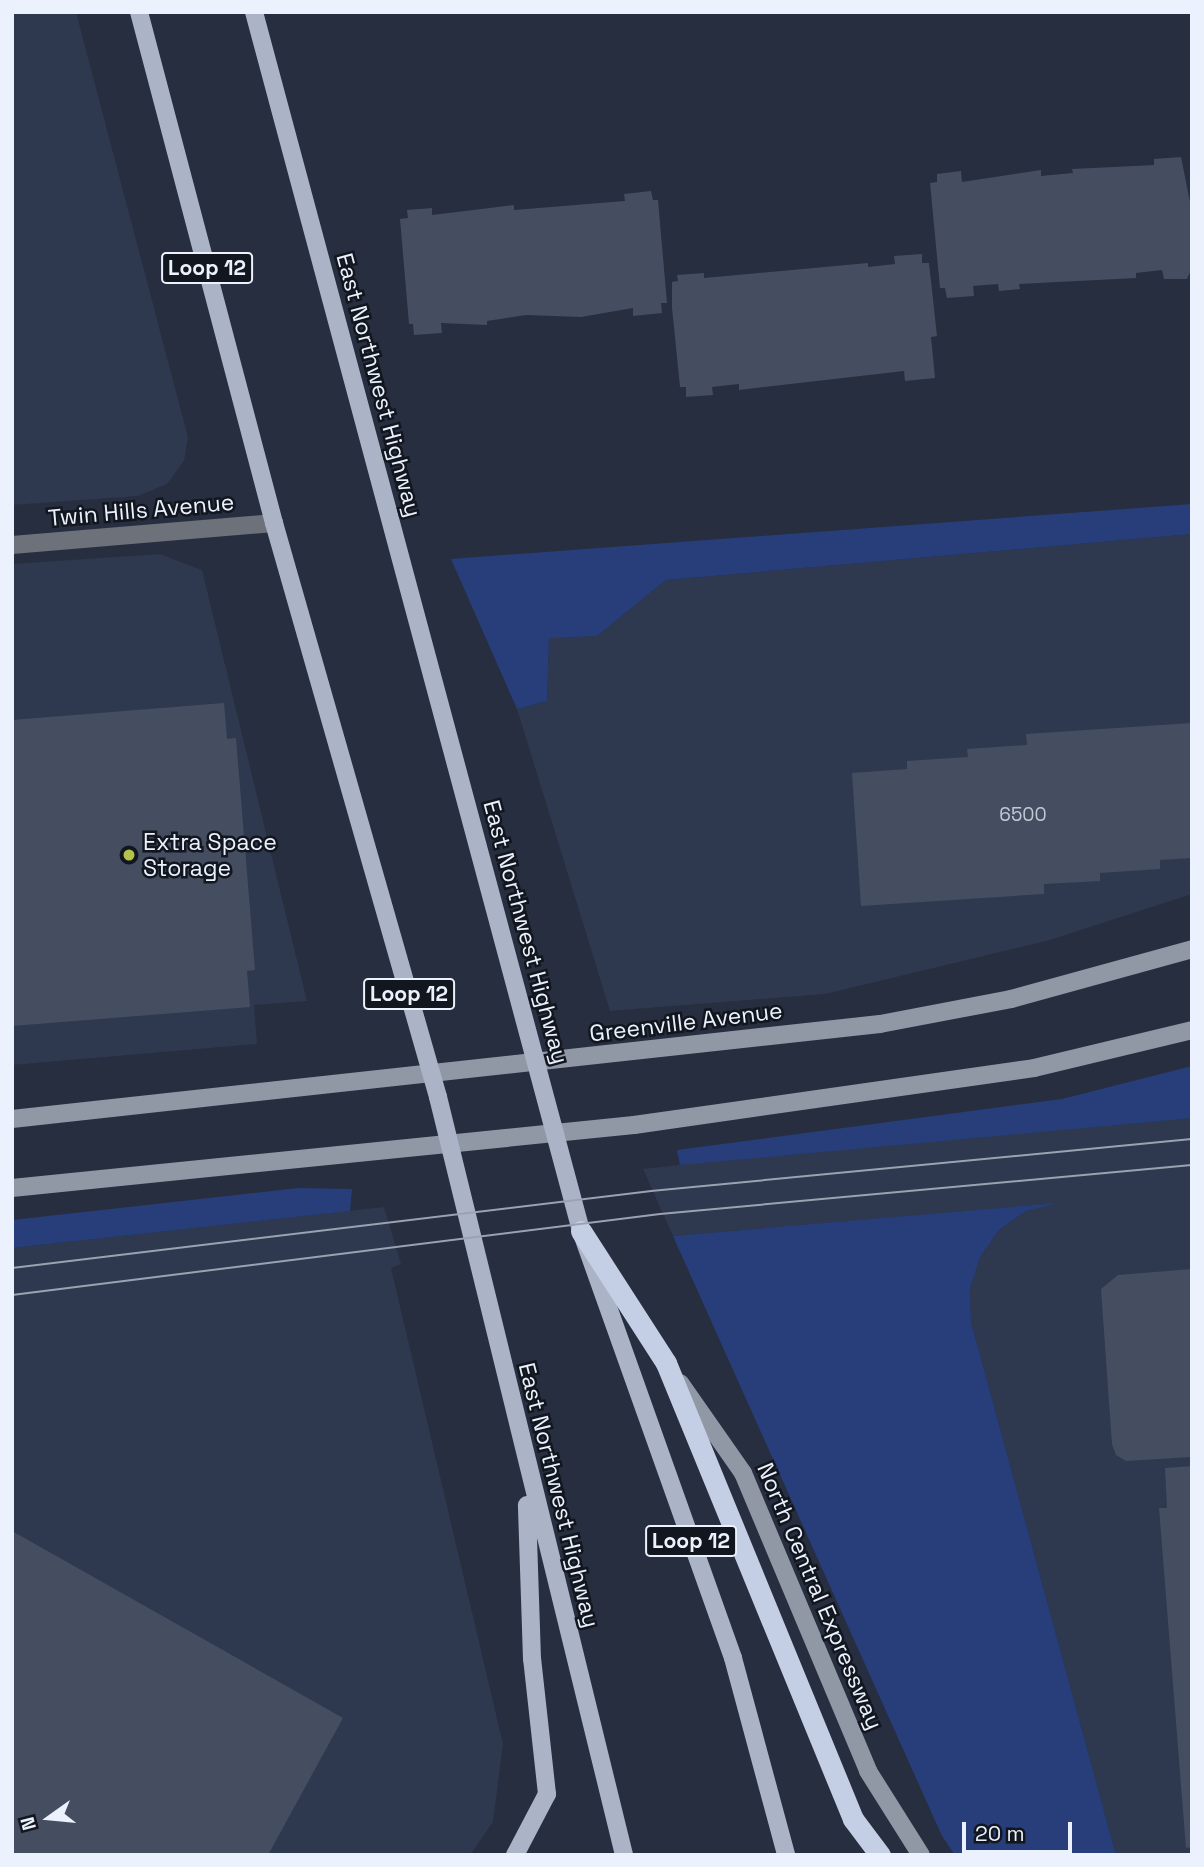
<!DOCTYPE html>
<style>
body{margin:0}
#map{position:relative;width:1204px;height:1867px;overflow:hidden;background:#262e3f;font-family:"Space Grotesk",sans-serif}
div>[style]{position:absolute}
.built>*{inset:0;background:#2e384f}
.green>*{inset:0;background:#273e7a}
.building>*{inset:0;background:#454e61}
.street>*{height:18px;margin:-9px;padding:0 9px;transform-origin:9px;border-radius:9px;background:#6d717a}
.secondary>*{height:18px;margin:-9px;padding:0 9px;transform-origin:9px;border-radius:9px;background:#9097a5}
.primary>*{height:18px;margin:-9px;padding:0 9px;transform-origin:9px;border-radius:9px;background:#abb4c7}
.highway>*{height:21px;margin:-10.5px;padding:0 10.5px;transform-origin:10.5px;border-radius:10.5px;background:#c4cee5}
.tram>*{height:2px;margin:-1px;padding:0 1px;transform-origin:1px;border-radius:1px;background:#9ba2b0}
.dots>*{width:19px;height:19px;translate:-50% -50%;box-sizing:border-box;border:4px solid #12161e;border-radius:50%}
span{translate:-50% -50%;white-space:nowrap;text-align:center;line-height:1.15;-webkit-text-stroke:5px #12161e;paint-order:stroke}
.number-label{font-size:19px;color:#c2c8d6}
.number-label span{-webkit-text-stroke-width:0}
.shield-label span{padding:2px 5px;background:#12161e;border:2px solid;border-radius:5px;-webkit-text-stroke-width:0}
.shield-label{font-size:21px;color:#ebf1fd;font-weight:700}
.street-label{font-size:23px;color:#ebf1fd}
.poi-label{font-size:23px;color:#ebf1fd}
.left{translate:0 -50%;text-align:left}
.frame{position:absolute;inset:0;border:14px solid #ebf1fd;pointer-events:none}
.north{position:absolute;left:14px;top:1783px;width:70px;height:70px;-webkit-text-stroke:5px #12161e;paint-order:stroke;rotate:255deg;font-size:19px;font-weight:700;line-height:28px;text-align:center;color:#ebf1fd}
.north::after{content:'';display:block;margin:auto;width:24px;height:32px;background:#ebf1fd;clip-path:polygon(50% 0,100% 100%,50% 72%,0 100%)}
.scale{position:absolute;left:962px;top:1822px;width:110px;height:32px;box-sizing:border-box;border:4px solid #ebf1fd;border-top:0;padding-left:9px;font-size:21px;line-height:24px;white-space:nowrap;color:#ebf1fd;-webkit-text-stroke:5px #12161e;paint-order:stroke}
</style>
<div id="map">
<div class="built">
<i style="clip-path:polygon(12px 12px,76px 12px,188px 437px,184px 461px,167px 484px,138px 496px,12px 505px)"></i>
<i style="clip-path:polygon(1192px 534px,1192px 894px,1050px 940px,825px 994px,610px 1011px,517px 709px,547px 701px,549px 637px,597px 636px,666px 580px)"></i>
<i style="clip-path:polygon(160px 554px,202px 570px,307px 1001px,254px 1005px,257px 1044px,12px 1065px,12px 564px)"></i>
<i style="clip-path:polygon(1192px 1117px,1192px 1855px,1116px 1855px,971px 1322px,970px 1289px,980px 1257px,999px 1230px,1026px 1211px,1052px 1204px,673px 1236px,643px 1169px,882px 1142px)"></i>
<i style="clip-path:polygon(384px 1207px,401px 1264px,391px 1268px,503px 1744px,493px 1822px,470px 1855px,12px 1855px,12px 1248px)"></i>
</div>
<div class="green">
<i style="clip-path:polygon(1192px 504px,1192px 534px,666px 580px,597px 636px,549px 638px,547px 701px,517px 709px,451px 559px)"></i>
<i style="clip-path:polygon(1192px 1066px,1192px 1118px,680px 1165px,677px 1150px,1062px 1099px)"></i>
<i style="clip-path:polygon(298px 1188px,352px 1189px,350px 1211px,12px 1248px,12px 1220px)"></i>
<i style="clip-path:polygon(1058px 1203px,1026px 1211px,999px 1230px,980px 1257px,970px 1289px,971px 1322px,1116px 1855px,955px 1855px,942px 1836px,673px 1236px)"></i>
</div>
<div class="building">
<i style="clip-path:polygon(1181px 157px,1192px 212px,1192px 268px,1187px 279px,1164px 279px,1162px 270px,1136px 273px,1136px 278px,1019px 284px,1020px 289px,999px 291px,998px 284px,973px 286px,974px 296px,947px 298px,945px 288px,940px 288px,930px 183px,937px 182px,937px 174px,961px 171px,962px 182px,1041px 170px,1041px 176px,1073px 173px,1072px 169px,1154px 165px,1154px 159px)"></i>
<i style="clip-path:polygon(651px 191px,653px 200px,658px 200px,667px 303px,661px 303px,662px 313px,633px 316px,633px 308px,581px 317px,526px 315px,487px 321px,487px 325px,441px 323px,442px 333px,414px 335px,413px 324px,409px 324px,400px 219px,408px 218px,407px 210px,432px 208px,432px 215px,514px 205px,514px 210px,625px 201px,624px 194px)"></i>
<i style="clip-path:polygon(922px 254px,922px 263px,929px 263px,937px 336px,931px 337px,935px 378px,905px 381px,904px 371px,739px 390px,739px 384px,712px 387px,713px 395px,686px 397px,686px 387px,680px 387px,672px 308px,672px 282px,678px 281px,677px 275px,704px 273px,704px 278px,868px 263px,868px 267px,895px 264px,894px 256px)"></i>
<i style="clip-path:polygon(224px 703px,227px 739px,236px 738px,255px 970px,247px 971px,250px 1007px,12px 1026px,12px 720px)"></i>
<i style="clip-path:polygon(1192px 723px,1192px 858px,1160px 860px,1160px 869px,1100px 873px,1100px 881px,1044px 884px,1044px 894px,861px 906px,852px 773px,907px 769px,907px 761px,968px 757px,967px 749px,1027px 745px,1026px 734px)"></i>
<i style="clip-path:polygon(1192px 1269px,1192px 1457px,1126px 1461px,1116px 1455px,1112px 1444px,1101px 1289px,1118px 1275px)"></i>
<i style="clip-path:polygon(1192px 1466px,1192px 1847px,1186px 1848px,1159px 1508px,1167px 1508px,1165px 1468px)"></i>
<i style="clip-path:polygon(12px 1531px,343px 1718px,268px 1855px,12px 1855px)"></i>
</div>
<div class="street">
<i style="left:12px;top:545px;width:263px;rotate:-4.8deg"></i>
</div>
<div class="secondary">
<i style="left:12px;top:1119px;width:873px;rotate:-6.25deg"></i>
<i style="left:880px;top:1024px;width:133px;rotate:-10.8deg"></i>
<i style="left:1011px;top:999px;width:188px;rotate:-15.4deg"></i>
<i style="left:12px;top:1188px;width:625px;rotate:-5.78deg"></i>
<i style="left:634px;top:1125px;width:404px;rotate:-8.1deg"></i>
<i style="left:1034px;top:1068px;width:163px;rotate:-13.5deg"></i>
<i style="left:680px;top:1383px;width:110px;rotate:55deg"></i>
<i style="left:743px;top:1473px;width:323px;rotate:67.2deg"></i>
<i style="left:868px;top:1771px;width:99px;rotate:57.8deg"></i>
</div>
<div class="primary">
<i style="left:139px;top:12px;width:529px;rotate:75.2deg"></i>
<i style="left:274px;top:523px;width:597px;rotate:74.05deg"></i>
<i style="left:438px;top:1097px;width:780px;rotate:76.21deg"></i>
<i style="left:254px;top:12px;width:1262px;rotate:74.98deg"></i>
<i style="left:581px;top:1231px;width:453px;rotate:70.4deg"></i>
<i style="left:733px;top:1658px;width:204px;rotate:74.9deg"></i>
<i style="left:515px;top:1855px;width:69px;rotate:-62.3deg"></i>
<i style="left:547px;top:1794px;width:136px;rotate:-96.3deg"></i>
<i style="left:532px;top:1659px;width:154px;rotate:-91.9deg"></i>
</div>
<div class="highway">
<i style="left:581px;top:1231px;width:157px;rotate:57.2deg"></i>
<i style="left:666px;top:1363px;width:493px;rotate:67.7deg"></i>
<i style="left:853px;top:1819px;width:45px;rotate:53.1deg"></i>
</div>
<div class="tram">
<i style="left:12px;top:1268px;width:644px;rotate:-6.87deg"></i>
<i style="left:651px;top:1191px;width:543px;rotate:-5.49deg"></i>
<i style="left:12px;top:1295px;width:653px;rotate:-7.13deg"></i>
<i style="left:660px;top:1214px;width:534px;rotate:-5.26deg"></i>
</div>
<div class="dots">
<i style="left:129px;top:855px;background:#b3c24b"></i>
</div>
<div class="number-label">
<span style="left:1023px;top:815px">6500</span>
</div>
<div class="shield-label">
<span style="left:207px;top:268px">Loop 12</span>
<span style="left:409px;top:994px">Loop 12</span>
<span style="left:691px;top:1541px">Loop 12</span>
</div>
<div class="street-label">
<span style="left:379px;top:385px;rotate:75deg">East Northwest Highway</span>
<span style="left:141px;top:510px;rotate:-5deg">Twin Hills Avenue</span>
<span style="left:526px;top:932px;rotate:75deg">East Northwest Highway</span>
<span style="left:686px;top:1022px;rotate:-7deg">Greenville Avenue</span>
<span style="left:559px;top:1495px;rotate:76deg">East Northwest Highway</span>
<span style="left:820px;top:1596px;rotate:67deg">North Central Expressway</span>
</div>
<div class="poi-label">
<span class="left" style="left:143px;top:855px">Extra Space<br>Storage</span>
</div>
<div class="frame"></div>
<div class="north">N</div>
<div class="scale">20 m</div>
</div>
